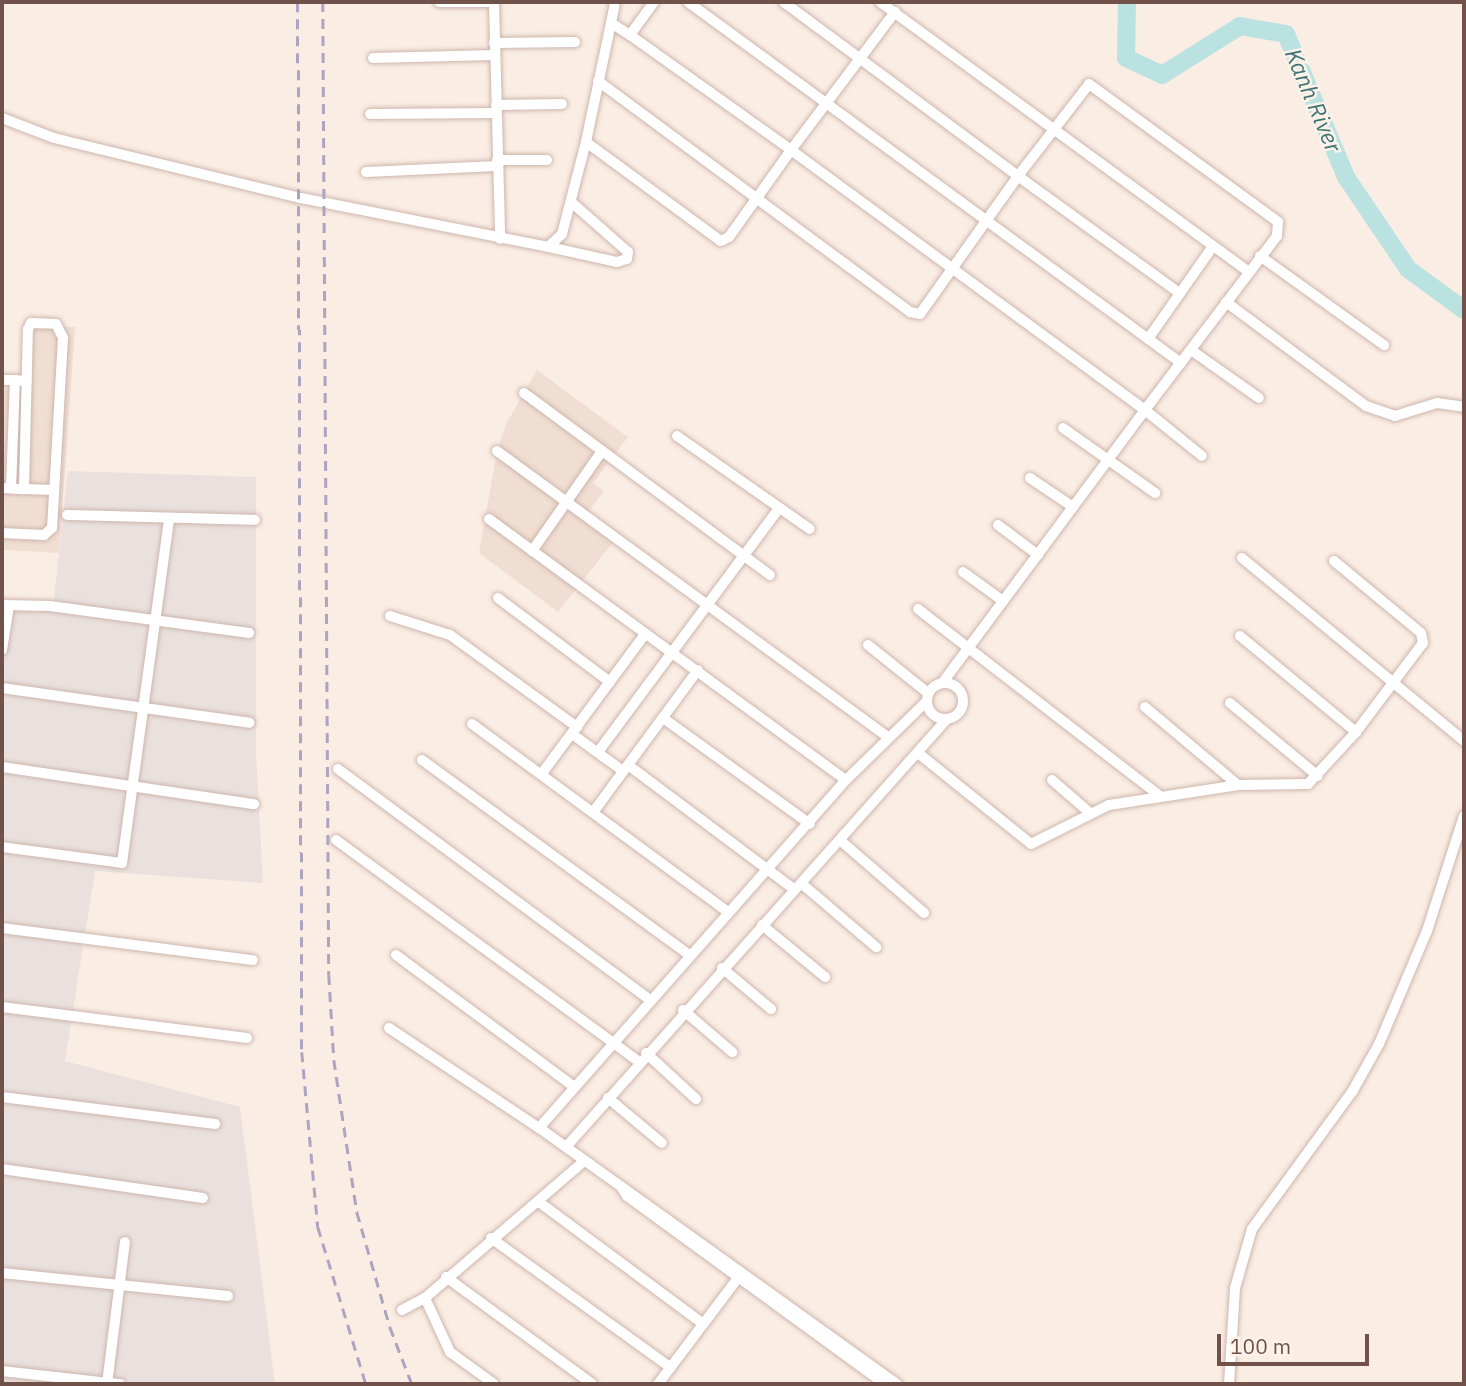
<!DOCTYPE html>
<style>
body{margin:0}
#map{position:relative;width:1466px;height:1386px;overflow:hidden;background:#faede3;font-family:"IBM Plex Sans",sans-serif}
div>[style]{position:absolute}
.residential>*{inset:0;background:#f1ded2}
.industrial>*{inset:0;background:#eae1de}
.river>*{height:18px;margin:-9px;padding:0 9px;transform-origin:9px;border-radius:9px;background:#bae2e1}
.roads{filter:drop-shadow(0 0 2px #cdb6ae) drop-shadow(0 0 2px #cdb6ae)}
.minor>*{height:10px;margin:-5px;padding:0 5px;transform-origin:5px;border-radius:5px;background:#fff}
.minor>.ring{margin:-5px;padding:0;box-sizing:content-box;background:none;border:10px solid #fff;border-radius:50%}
.rail>*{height:2.5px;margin-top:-1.25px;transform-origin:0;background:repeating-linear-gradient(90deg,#afa3c2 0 10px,transparent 0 17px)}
span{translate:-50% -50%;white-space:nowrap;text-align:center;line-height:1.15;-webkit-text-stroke:5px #fdf2e9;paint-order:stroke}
.water-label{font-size:23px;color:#417575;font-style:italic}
.frame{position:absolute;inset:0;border:4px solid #70524b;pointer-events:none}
.scale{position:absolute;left:1217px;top:1334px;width:152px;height:32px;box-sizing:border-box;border:4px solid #70524b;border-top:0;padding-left:9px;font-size:21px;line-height:24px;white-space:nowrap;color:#70524b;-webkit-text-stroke:5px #fdf2e9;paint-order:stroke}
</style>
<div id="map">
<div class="residential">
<i style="clip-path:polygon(25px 326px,75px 327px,59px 553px,2px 550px,2px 389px,22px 390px)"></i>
<i style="clip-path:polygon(537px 370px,628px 437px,593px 483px,604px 491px,587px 513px,618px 536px,558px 612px,479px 553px,497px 451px,506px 424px)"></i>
</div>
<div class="industrial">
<i style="clip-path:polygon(68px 471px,256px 477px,256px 754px,263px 883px,95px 871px,65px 1061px,240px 1107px,275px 1384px,2px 1384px,2px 607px,53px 608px)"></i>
</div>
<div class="river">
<i style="left:1127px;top:2px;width:56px;rotate:91deg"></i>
<i style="left:1126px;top:58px;width:40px;rotate:25deg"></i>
<i style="left:1162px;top:75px;width:92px;rotate:-32.1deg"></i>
<i style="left:1240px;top:26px;width:47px;rotate:9.9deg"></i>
<i style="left:1286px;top:34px;width:155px;rotate:67.2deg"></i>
<i style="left:1346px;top:177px;width:111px;rotate:56deg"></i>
<i style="left:1408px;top:269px;width:69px;rotate:36.2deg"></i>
</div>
<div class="roads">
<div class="minor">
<i style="left:439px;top:2px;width:52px"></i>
<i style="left:494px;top:2px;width:237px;rotate:88.5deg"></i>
<i style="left:654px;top:2px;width:41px;rotate:126deg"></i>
<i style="left:630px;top:35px;width:22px;rotate:-148deg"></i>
<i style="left:611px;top:23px;width:122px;rotate:101.9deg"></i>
<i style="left:586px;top:142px;width:167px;rotate:36.3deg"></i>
<i style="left:721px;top:241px;width:9px;rotate:-27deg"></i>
<i style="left:729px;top:237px;width:107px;rotate:-54.5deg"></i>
<i style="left:791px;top:150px;width:439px;rotate:36.3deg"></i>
<i style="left:1145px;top:410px;width:340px;rotate:126.6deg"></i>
<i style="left:688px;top:2px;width:611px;rotate:36.21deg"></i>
<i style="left:880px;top:2px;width:456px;rotate:36.2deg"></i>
<i style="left:611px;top:23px;width:21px;rotate:-79deg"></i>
<i style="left:630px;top:35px;width:198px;rotate:35.5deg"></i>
<i style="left:791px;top:150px;width:173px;rotate:-53deg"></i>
<i style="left:494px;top:43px;width:81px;rotate:-0.7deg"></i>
<i style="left:373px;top:58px;width:122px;rotate:-1.4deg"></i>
<i style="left:598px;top:81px;width:388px;rotate:36.5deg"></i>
<i style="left:910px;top:312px;width:10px;rotate:11deg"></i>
<i style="left:920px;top:314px;width:169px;rotate:-54.6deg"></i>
<i style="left:1018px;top:176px;width:292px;rotate:-143.4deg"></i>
<i style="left:496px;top:105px;width:66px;rotate:-0.9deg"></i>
<i style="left:370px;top:114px;width:126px;rotate:-0.5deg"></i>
<i style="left:2px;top:118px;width:56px;rotate:21deg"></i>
<i style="left:54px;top:138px;width:254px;rotate:13.7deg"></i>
<i style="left:301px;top:198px;width:252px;rotate:11.2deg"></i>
<i style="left:548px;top:247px;width:19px;rotate:-43deg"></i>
<i style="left:562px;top:234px;width:95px;rotate:-75.4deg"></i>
<i style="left:497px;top:160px;width:50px"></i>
<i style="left:366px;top:172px;width:131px;rotate:-2.6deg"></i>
<i style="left:549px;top:247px;width:70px;rotate:12.4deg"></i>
<i style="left:617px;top:262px;width:10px;rotate:-17deg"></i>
<i style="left:627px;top:259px;width:7px;rotate:-82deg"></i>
<i style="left:628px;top:252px;width:76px;rotate:-138.7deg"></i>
<i style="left:1260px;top:256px;width:153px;rotate:35.7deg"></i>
<i style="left:1178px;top:292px;width:198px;rotate:-144.1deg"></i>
<i style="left:1018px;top:176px;width:116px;rotate:-52.3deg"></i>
<i style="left:1089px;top:84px;width:234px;rotate:36.1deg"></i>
<i style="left:1278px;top:222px;width:14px;rotate:94deg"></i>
<i style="left:1277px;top:236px;width:218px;rotate:127.2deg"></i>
<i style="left:1145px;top:410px;width:73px;rotate:38.9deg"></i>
<i style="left:1226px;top:302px;width:174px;rotate:36.6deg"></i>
<i style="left:1366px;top:406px;width:31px;rotate:19deg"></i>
<i style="left:1395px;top:416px;width:44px;rotate:-17.2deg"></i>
<i style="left:1437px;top:403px;width:27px;rotate:8deg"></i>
<i style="left:1148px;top:339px;width:113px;rotate:-55deg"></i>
<i style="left:1191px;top:350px;width:83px;rotate:35.2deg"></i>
<i style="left:2px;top:380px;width:13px"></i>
<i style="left:524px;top:393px;width:306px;rotate:36.5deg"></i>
<i style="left:1063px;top:428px;width:113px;rotate:35.2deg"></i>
<i style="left:677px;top:436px;width:162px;rotate:35deg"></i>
<i style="left:497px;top:451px;width:483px;rotate:36.2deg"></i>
<i style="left:1030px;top:478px;width:52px;rotate:34deg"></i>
<i style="left:2px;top:488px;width:22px;rotate:3deg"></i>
<i style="left:24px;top:489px;width:160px;rotate:-88.6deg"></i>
<i style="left:28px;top:329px;width:7px;rotate:-63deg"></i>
<i style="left:31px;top:323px;width:25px;rotate:2deg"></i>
<i style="left:56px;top:324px;width:16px;rotate:63deg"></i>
<i style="left:63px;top:338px;width:190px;rotate:93.3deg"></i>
<i style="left:52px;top:528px;width:11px;rotate:139deg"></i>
<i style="left:44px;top:535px;width:42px;rotate:-177.3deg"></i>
<i style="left:11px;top:488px;width:108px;rotate:-87.9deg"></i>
<i style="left:15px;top:380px;width:12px;rotate:5deg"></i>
<i style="left:24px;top:489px;width:30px;rotate:2deg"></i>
<i style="left:67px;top:515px;width:188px;rotate:1.5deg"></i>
<i style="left:489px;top:519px;width:442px;rotate:36.2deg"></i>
<i style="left:998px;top:525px;width:50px;rotate:36.9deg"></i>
<i style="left:532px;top:551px;width:122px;rotate:-55deg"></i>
<i style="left:1242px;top:558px;width:288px;rotate:39.5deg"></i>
<i style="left:963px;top:572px;width:49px;rotate:35.9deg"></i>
<i style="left:498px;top:598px;width:140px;rotate:36.9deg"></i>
<i style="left:2px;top:605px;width:48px;rotate:1.2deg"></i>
<i style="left:50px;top:606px;width:201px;rotate:7.7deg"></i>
<i style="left:918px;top:609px;width:306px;rotate:37.7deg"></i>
<i style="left:390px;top:616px;width:63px;rotate:17.6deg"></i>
<i style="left:450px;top:635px;width:157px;rotate:35.9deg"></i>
<i style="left:1240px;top:636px;width:151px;rotate:39.6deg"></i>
<i style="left:868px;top:645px;width:77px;rotate:38.7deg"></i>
<i style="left:2px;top:650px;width:45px;rotate:-81deg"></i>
<i class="ring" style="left:927px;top:683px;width:26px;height:26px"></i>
<i style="left:2px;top:688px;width:250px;rotate:8deg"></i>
<i style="left:1230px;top:703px;width:114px;rotate:39.7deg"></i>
<i style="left:1145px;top:707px;width:121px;rotate:40deg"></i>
<i style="left:663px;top:718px;width:181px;rotate:35.8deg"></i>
<i style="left:472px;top:724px;width:316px;rotate:36.3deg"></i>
<i style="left:572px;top:734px;width:63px;rotate:36deg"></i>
<i style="left:598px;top:752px;width:304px;rotate:-53.4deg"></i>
<i style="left:918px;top:753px;width:145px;rotate:38.8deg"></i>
<i style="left:1031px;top:844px;width:87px;rotate:-26.6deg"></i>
<i style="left:1109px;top:805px;width:131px;rotate:-8.8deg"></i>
<i style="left:1238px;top:785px;width:70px;rotate:-0.8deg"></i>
<i style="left:1308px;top:784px;width:71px;rotate:-47.3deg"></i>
<i style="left:1356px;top:732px;width:111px;rotate:-53deg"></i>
<i style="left:1423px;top:643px;width:10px;rotate:-101deg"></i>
<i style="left:1421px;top:633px;width:113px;rotate:-140.4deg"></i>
<i style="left:422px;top:760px;width:331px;rotate:36.1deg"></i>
<i style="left:628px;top:765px;width:207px;rotate:36.8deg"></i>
<i style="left:2px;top:767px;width:255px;rotate:8.4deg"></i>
<i style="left:338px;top:769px;width:388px;rotate:36.5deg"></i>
<i style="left:543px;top:772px;width:172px;rotate:-53.5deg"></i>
<i style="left:1052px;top:780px;width:50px;rotate:41deg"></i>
<i style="left:594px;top:811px;width:175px;rotate:-53.6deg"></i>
<i style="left:336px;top:840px;width:376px;rotate:36.2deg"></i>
<i style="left:841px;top:841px;width:110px;rotate:40.9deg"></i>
<i style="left:2px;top:847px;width:121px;rotate:7.6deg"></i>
<i style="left:122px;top:863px;width:348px;rotate:-82.2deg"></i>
<i style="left:801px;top:883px;width:99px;rotate:40.5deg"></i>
<i style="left:762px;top:925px;width:82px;rotate:39.5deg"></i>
<i style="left:2px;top:928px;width:253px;rotate:7.3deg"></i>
<i style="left:396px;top:955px;width:219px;rotate:36.5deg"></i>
<i style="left:722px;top:968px;width:64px;rotate:39.9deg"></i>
<i style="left:2px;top:1007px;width:247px;rotate:7.2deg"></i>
<i style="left:683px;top:1010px;width:65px;rotate:40.6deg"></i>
<i style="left:389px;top:1028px;width:180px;rotate:33.7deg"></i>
<i style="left:646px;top:1053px;width:68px;rotate:42.6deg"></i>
<i style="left:2px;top:1097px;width:215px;rotate:7.2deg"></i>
<i style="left:608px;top:1098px;width:70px;rotate:39.8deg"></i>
<i style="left:566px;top:1147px;width:572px;rotate:-48.33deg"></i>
<i style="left:2px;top:1169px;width:203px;rotate:8.2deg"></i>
<i style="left:622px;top:1188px;width:9px;rotate:58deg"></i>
<i style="left:627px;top:1196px;width:319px;rotate:36.1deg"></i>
<i style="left:539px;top:1202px;width:204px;rotate:36.6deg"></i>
<i style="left:491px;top:1238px;width:221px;rotate:35.8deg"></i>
<i style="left:2px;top:1273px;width:227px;rotate:5.8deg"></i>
<i style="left:446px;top:1277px;width:181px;rotate:36.2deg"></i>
<i style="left:425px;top:1298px;width:60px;rotate:65.2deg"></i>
<i style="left:450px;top:1352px;width:54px;rotate:36deg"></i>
<i style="left:402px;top:1310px;width:26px;rotate:-28deg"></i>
<i style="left:425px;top:1298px;width:210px;rotate:-40.7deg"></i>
<i style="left:2px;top:1371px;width:119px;rotate:6.3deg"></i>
<i style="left:107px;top:1384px;width:143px;rotate:-82.8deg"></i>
<i style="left:658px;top:1384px;width:136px;rotate:-53deg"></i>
<i style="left:897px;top:1384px;width:440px;rotate:-144.4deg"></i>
<i style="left:539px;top:1128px;width:464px;rotate:-48.6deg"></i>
<i style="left:846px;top:780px;width:112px;rotate:-44.3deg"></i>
<i style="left:1229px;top:1384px;width:96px;rotate:-86.4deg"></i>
<i style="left:1235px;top:1288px;width:61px;rotate:-73.9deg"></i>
<i style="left:1252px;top:1229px;width:170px;rotate:-53.9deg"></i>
<i style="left:1352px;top:1092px;width:55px;rotate:-60.6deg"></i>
<i style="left:1379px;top:1044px;width:123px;rotate:-67deg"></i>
<i style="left:1427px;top:931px;width:121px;rotate:-72.2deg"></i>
</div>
</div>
<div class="rail">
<i style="left:298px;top:2px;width:1050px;rotate:89.78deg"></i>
<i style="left:302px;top:1052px;width:176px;rotate:84.8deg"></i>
<i style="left:318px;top:1227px;width:164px;rotate:73deg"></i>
<i style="left:323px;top:2px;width:973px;rotate:89.65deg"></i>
<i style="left:329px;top:975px;width:85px;rotate:86.6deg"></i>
<i style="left:334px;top:1060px;width:154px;rotate:81.4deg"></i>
<i style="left:357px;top:1212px;width:120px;rotate:74deg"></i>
<i style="left:390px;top:1327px;width:61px;rotate:68.9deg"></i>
</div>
<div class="water-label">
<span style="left:1314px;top:100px;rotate:67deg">Kanh River</span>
</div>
<div class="frame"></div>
<div class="scale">100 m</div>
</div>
